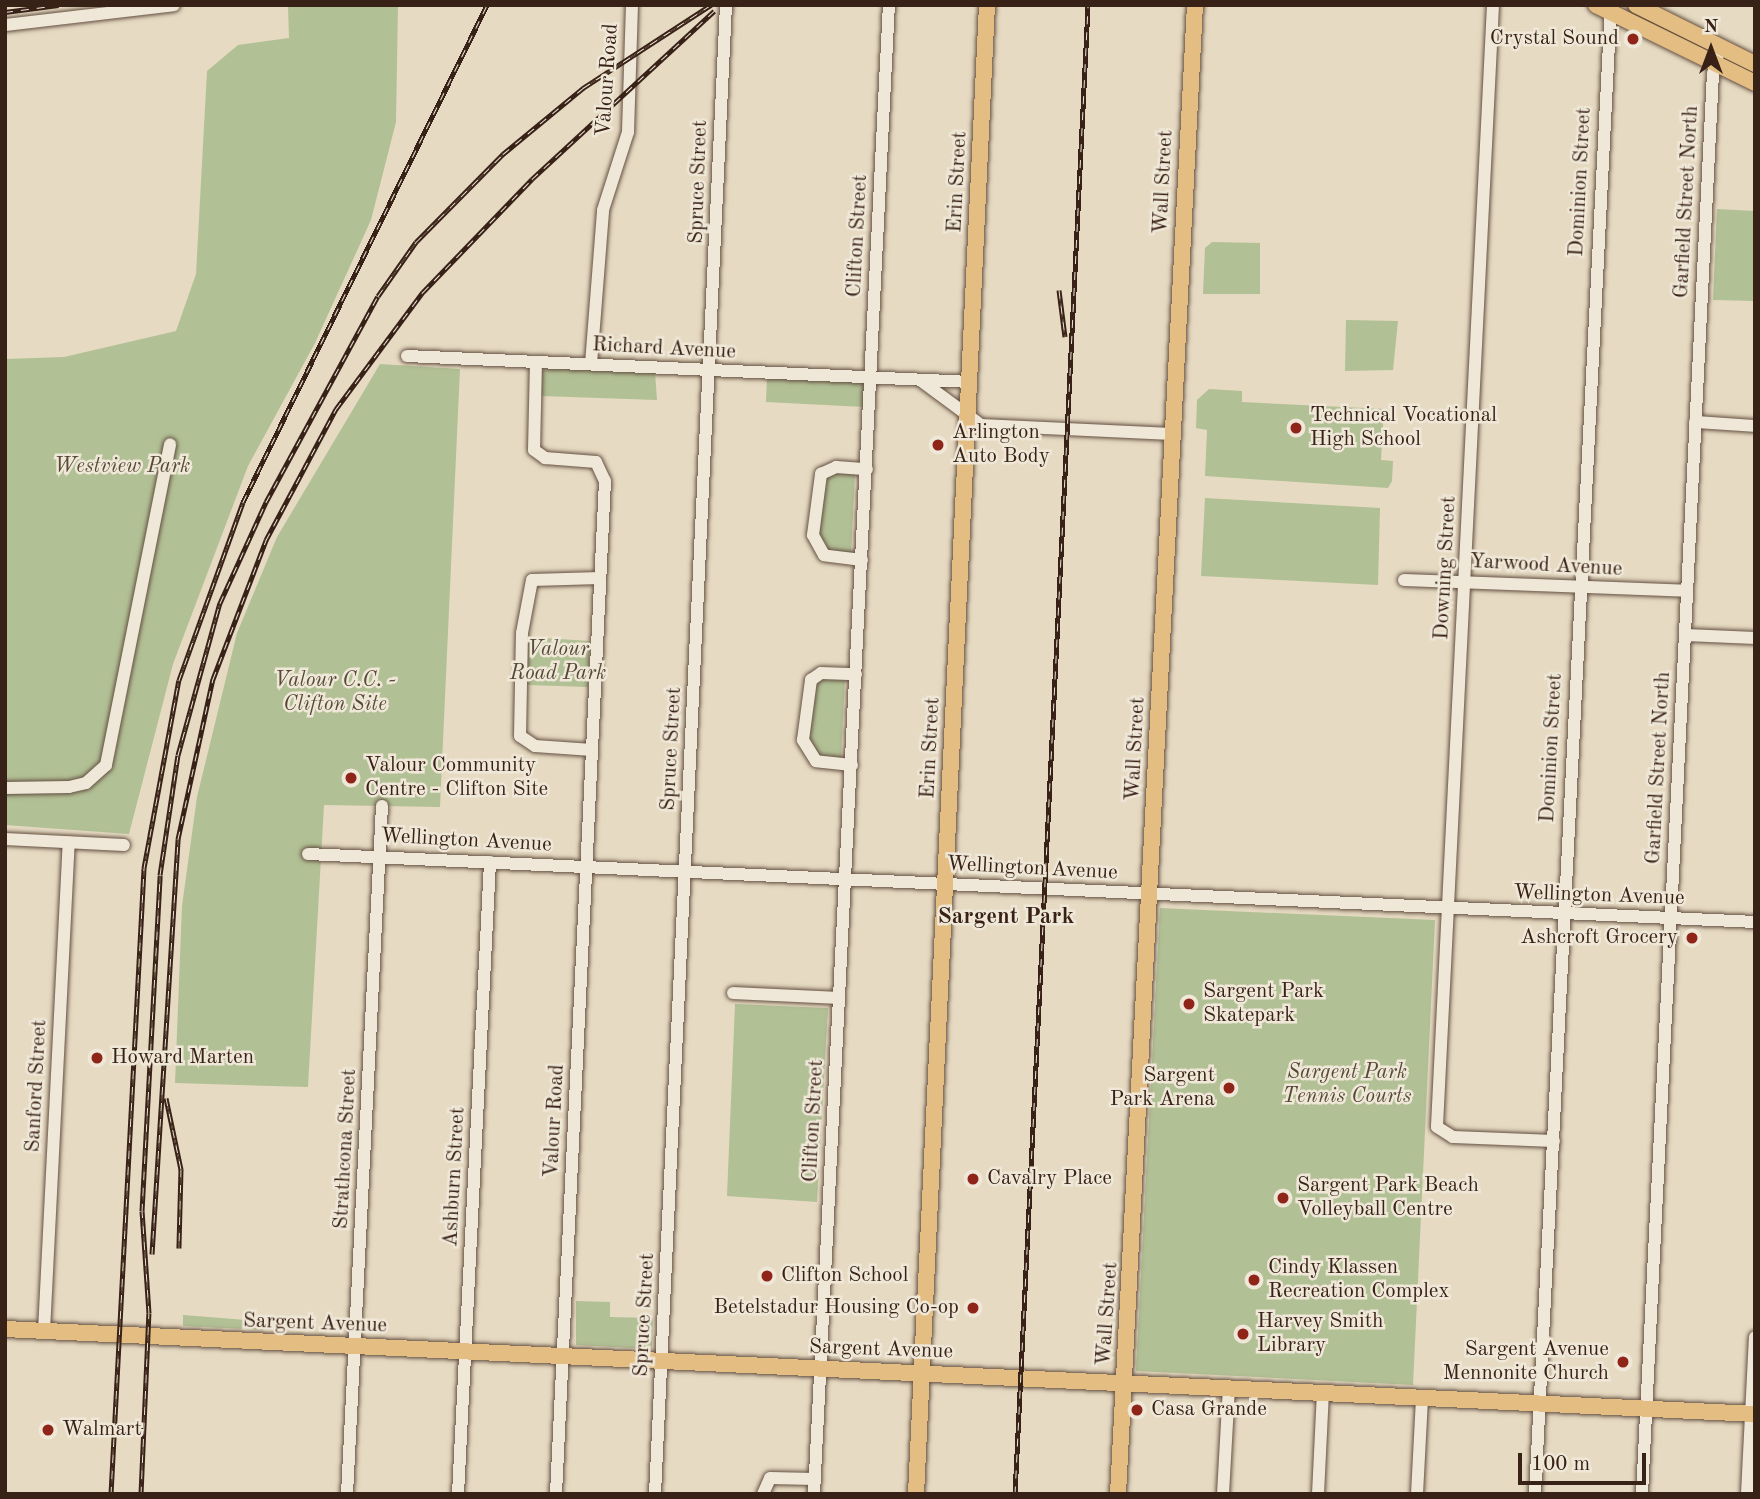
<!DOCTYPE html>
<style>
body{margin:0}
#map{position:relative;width:1760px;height:1499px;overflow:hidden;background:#e6dac2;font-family:"Old Standard TT",serif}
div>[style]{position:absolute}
.green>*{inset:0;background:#b2c095}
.roads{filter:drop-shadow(0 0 2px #644f41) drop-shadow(0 0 2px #644f41)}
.minor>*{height:12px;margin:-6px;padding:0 6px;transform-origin:6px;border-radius:6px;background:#efe7d7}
.major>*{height:16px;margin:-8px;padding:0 8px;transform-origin:8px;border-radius:8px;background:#e3bd81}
.rail>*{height:5px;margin-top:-2.5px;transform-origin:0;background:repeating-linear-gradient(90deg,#efe7d7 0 8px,#382116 0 16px);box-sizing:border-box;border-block:2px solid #382116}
.dots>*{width:19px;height:19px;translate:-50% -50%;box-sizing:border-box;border:4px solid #efe7d7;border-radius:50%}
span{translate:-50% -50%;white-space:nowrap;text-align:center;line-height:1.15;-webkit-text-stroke:5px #efe7d7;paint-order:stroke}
.poi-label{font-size:21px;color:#382116}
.right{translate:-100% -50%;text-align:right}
.left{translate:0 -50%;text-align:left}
.street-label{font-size:21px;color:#382116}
.park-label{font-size:21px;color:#564936;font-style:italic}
.neighbourhood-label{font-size:23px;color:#382116;font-weight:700}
.frame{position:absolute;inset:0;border:7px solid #382116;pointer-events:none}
.north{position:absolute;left:1676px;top:14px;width:70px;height:70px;-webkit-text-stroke:5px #efe7d7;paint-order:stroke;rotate:0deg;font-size:19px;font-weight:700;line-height:28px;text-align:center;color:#382116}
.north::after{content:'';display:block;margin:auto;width:24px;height:32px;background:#382116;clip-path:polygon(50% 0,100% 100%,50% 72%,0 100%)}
.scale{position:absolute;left:1518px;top:1453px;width:128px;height:32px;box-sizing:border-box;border:4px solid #382116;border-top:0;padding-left:9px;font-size:21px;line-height:24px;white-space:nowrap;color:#382116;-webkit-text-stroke:5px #efe7d7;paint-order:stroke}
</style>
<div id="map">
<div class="green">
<i style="clip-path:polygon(288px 5px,398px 5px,396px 122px,371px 220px,315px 343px,248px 466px,173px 664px,129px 834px,5px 825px,5px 359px,64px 357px,176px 331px,196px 274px,207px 71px,238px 45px,289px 38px)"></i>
<i style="clip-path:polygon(1717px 209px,1755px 211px,1755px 301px,1713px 300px)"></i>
<i style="clip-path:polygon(1212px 242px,1260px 243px,1260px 294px,1203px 294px,1205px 248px)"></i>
<i style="clip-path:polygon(1346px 320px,1398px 321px,1393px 370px,1345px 371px)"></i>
<i style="clip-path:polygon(380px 364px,460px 369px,440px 807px,324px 805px,308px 1087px,175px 1083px,182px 906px,197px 797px,237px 633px,277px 537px)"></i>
<i style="clip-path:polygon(548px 368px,655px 373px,657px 400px,541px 396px,541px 372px)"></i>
<i style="clip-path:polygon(767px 377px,865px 382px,864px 407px,766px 402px)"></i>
<i style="clip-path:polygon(1209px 389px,1242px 391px,1242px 402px,1384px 409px,1381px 460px,1393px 461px,1392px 481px,1388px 488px,1205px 476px,1207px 430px,1196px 428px,1197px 400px)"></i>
<i style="clip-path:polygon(855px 473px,851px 555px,827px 552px,818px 540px,820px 488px,828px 474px)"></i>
<i style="clip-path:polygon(1205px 498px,1380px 508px,1378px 585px,1201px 576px)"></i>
<i style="clip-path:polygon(528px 637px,590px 641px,588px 687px,527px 685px)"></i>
<i style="clip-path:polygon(845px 678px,841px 760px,820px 759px,807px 743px,812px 688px,821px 679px)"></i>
<i style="clip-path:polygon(1160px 908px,1435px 920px,1413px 1385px,1136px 1371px)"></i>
<i style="clip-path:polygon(735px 1004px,828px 1008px,817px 1202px,727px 1196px)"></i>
<i style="clip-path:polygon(576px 1301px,610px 1302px,610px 1317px,653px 1318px,652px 1349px,576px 1345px)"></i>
<i style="clip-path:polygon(183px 1315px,246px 1320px,269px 1330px,183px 1326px)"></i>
</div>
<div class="roads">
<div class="minor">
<i style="left:1493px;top:5px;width:1123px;rotate:92.86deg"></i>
<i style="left:1437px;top:1127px;width:19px;rotate:32deg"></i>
<i style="left:1453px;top:1137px;width:101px;rotate:2.3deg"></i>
<i style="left:5px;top:25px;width:170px;rotate:-6.7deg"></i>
<i style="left:407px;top:356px;width:564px;rotate:2.64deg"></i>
<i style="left:536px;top:362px;width:88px;rotate:91.3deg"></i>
<i style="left:534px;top:450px;width:14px;rotate:36deg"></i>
<i style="left:545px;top:458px;width:51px;rotate:4.5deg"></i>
<i style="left:596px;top:462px;width:21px;rotate:65deg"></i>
<i style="left:605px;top:481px;width:1014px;rotate:92.77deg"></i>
<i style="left:591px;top:364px;width:154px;rotate:-85.5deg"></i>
<i style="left:603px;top:210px;width:82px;rotate:-72.2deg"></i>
<i style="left:628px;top:132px;width:127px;rotate:-88.2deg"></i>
<i style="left:920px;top:380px;width:76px;rotate:36.4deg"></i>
<i style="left:981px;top:425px;width:191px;rotate:2.7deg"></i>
<i style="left:1695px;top:422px;width:60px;rotate:3.8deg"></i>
<i style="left:862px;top:560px;width:38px;rotate:-173deg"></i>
<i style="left:824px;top:555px;width:23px;rotate:-119deg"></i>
<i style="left:813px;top:535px;width:62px;rotate:-82.5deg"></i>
<i style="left:821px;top:474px;width:17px;rotate:-25deg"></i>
<i style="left:836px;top:467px;width:31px;rotate:4deg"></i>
<i style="left:1404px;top:580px;width:283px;rotate:2.2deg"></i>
<i style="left:1686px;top:635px;width:69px;rotate:2.5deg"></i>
<i style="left:592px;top:750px;width:57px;rotate:-176deg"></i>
<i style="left:535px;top:746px;width:18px;rotate:-146deg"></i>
<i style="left:520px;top:736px;width:103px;rotate:-88.9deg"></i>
<i style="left:522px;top:633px;width:54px;rotate:-79.3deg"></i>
<i style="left:532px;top:580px;width:68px;rotate:-1.7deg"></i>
<i style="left:852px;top:765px;width:36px;rotate:-174deg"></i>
<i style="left:816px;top:761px;width:25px;rotate:-122deg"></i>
<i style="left:803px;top:740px;width:61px;rotate:-82.4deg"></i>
<i style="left:811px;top:680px;width:12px;rotate:-35deg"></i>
<i style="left:821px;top:673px;width:35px;rotate:2deg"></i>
<i style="left:5px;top:788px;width:64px;rotate:-0.9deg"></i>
<i style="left:69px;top:787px;width:17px;rotate:-13deg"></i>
<i style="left:86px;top:783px;width:27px;rotate:-42deg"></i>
<i style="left:106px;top:765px;width:327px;rotate:-78.7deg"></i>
<i style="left:5px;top:839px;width:119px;rotate:2.9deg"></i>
<i style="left:308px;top:854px;width:1449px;rotate:2.69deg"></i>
<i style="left:733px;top:993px;width:106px;rotate:2.7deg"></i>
<i style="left:44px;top:1331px;width:489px;rotate:-87.1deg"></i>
<i style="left:347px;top:1494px;width:689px;rotate:-87.09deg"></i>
<i style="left:458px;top:1494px;width:633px;rotate:-87.1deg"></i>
<i style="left:655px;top:1494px;width:1491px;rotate:-87.27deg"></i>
<i style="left:763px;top:1494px;width:17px;rotate:-66deg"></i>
<i style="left:770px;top:1478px;width:45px;rotate:1.3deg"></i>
<i style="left:814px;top:1494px;width:1491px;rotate:-87.12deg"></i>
<i style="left:1223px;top:1494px;width:106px;rotate:-86.8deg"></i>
<i style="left:1318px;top:1494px;width:102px;rotate:-87.2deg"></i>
<i style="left:1417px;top:1494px;width:97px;rotate:-87deg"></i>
<i style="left:1535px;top:1494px;width:1490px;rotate:-87.08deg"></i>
<i style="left:1642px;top:1494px;width:1422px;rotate:-87.14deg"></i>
<i style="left:1713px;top:74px;width:29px;rotate:-76deg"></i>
<i style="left:1747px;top:1494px;width:157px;rotate:-87.1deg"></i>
</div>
<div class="major">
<i style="left:1596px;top:5px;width:177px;rotate:26.1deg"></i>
<i style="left:1636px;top:5px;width:133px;rotate:26.4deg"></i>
<i style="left:5px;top:1329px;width:1752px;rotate:2.78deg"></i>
<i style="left:916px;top:1494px;width:1491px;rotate:-87.27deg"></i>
<i style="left:1118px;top:1494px;width:1491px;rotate:-87.04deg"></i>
</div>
</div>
<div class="rail">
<i style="left:5px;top:12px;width:54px;rotate:-7.4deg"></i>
<i style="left:1059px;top:290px;width:47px;rotate:82.7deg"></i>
<i style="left:166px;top:1098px;width:73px;rotate:78.1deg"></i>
<i style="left:181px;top:1169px;width:79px;rotate:91.5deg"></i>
<i style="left:152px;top:1254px;width:416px;rotate:-86.4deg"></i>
<i style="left:178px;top:839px;width:164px;rotate:-77.7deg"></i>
<i style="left:213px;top:679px;width:149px;rotate:-69.1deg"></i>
<i style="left:266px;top:540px;width:149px;rotate:-61.9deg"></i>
<i style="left:336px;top:409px;width:146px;rotate:-53.4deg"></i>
<i style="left:423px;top:292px;width:157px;rotate:-46deg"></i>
<i style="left:532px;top:179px;width:248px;rotate:-42.7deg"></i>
<i style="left:111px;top:1494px;width:627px;rotate:-86.98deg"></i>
<i style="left:144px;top:868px;width:191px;rotate:-79.5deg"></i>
<i style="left:179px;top:680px;width:189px;rotate:-70.2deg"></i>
<i style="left:243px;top:502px;width:554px;rotate:-63.85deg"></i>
<i style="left:141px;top:1494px;width:181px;rotate:-87.5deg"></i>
<i style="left:149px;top:1313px;width:102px;rotate:-93.9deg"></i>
<i style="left:142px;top:1211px;width:336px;rotate:-86.9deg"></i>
<i style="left:160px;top:875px;width:121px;rotate:-81.5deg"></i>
<i style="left:178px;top:755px;width:158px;rotate:-74.6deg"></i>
<i style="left:220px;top:603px;width:111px;rotate:-65.5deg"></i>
<i style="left:266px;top:502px;width:234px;rotate:-61.5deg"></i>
<i style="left:378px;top:296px;width:66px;rotate:-54.9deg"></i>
<i style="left:416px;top:242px;width:124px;rotate:-45.3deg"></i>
<i style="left:503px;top:154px;width:104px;rotate:-39.5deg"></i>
<i style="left:583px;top:88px;width:153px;rotate:-33deg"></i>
<i style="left:1015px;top:1494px;width:1491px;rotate:-87.19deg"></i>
</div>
<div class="dots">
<i style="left:1633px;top:39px;background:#8f2418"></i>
<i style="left:1296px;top:428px;background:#8f2418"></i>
<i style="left:938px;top:445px;background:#8f2418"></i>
<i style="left:351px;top:778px;background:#8f2418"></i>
<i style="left:1692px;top:938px;background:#8f2418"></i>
<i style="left:1189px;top:1004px;background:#8f2418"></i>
<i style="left:97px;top:1058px;background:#8f2418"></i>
<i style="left:1229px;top:1088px;background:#8f2418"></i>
<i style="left:973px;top:1179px;background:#8f2418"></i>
<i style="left:1283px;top:1198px;background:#8f2418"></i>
<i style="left:767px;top:1276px;background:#8f2418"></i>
<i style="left:1254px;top:1280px;background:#8f2418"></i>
<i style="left:973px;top:1308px;background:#8f2418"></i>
<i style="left:1243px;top:1334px;background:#8f2418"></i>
<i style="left:1623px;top:1362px;background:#8f2418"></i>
<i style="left:1137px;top:1410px;background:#8f2418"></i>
<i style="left:48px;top:1430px;background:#8f2418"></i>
</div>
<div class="poi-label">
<span class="right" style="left:1619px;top:39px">Crystal Sound</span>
<span class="left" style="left:1310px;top:428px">Technical Vocational<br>High School</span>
<span class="left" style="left:952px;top:445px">Arlington<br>Auto Body</span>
<span class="left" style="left:365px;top:778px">Valour Community<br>Centre - Clifton Site</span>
<span class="right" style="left:1678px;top:938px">Ashcroft Grocery</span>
<span class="left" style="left:1203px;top:1004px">Sargent Park<br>Skatepark</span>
<span class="left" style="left:111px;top:1058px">Howard Marten</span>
<span class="right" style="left:1215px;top:1088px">Sargent<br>Park Arena</span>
<span class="left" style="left:987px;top:1179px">Cavalry Place</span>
<span class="left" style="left:1297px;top:1198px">Sargent Park Beach<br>Volleyball Centre</span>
<span class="left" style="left:1268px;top:1280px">Cindy Klassen<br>Recreation Complex</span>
<span class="left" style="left:781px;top:1276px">Clifton School</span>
<span class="right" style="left:959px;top:1308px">Betelstadur Housing Co-op</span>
<span class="left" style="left:1257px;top:1334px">Harvey Smith<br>Library</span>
<span class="right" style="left:1609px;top:1362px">Sargent Avenue<br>Mennonite Church</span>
<span class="left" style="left:1151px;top:1410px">Casa Grande</span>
<span class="left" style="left:62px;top:1430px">Walmart</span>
</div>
<div class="street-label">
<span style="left:608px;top:80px;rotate:-86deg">Valour Road</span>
<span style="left:699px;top:182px;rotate:-88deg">Spruce Street</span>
<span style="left:958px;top:182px;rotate:-87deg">Erin Street</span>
<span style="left:1164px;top:182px;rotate:-87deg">Wall Street</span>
<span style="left:1581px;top:182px;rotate:-87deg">Dominion Street</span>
<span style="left:1687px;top:202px;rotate:-87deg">Garfield Street North</span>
<span style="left:858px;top:236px;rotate:-87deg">Clifton Street</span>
<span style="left:664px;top:349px;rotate:3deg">Richard Avenue</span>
<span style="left:1546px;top:566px;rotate:3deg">Yarwood Avenue</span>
<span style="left:1446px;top:568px;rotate:-87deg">Downing Street</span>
<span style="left:931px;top:748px;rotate:-87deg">Erin Street</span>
<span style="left:1552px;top:748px;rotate:-87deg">Dominion Street</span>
<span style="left:672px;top:749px;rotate:-87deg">Spruce Street</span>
<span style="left:1136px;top:749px;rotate:-87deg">Wall Street</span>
<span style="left:1659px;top:768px;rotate:-87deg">Garfield Street North</span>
<span style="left:466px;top:841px;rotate:3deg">Wellington Avenue</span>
<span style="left:1032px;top:869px;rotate:3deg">Wellington Avenue</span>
<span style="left:1599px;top:896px;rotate:2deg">Wellington Avenue</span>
<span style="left:37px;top:1086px;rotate:-87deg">Sanford Street</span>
<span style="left:555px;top:1121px;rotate:-87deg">Valour Road</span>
<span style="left:814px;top:1121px;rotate:-87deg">Clifton Street</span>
<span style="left:346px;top:1149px;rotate:-87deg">Strathcona Street</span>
<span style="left:455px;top:1177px;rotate:-87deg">Ashburn Street</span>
<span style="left:1108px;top:1314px;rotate:-86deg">Wall Street</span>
<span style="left:645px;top:1315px;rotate:-87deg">Spruce Street</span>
<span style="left:315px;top:1324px;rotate:2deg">Sargent Avenue</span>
<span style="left:881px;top:1350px;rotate:2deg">Sargent Avenue</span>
</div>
<div class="park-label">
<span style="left:122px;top:467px">Westview Park</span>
<span style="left:558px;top:662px">Valour<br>Road Park</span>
<span style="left:335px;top:693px">Valour C.C. -<br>Clifton Site</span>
<span style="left:1347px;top:1085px">Sargent Park<br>Tennis Courts</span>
</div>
<div class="neighbourhood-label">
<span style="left:1006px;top:917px">Sargent Park</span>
</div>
<div class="frame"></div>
<div class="north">N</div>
<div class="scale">100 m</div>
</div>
